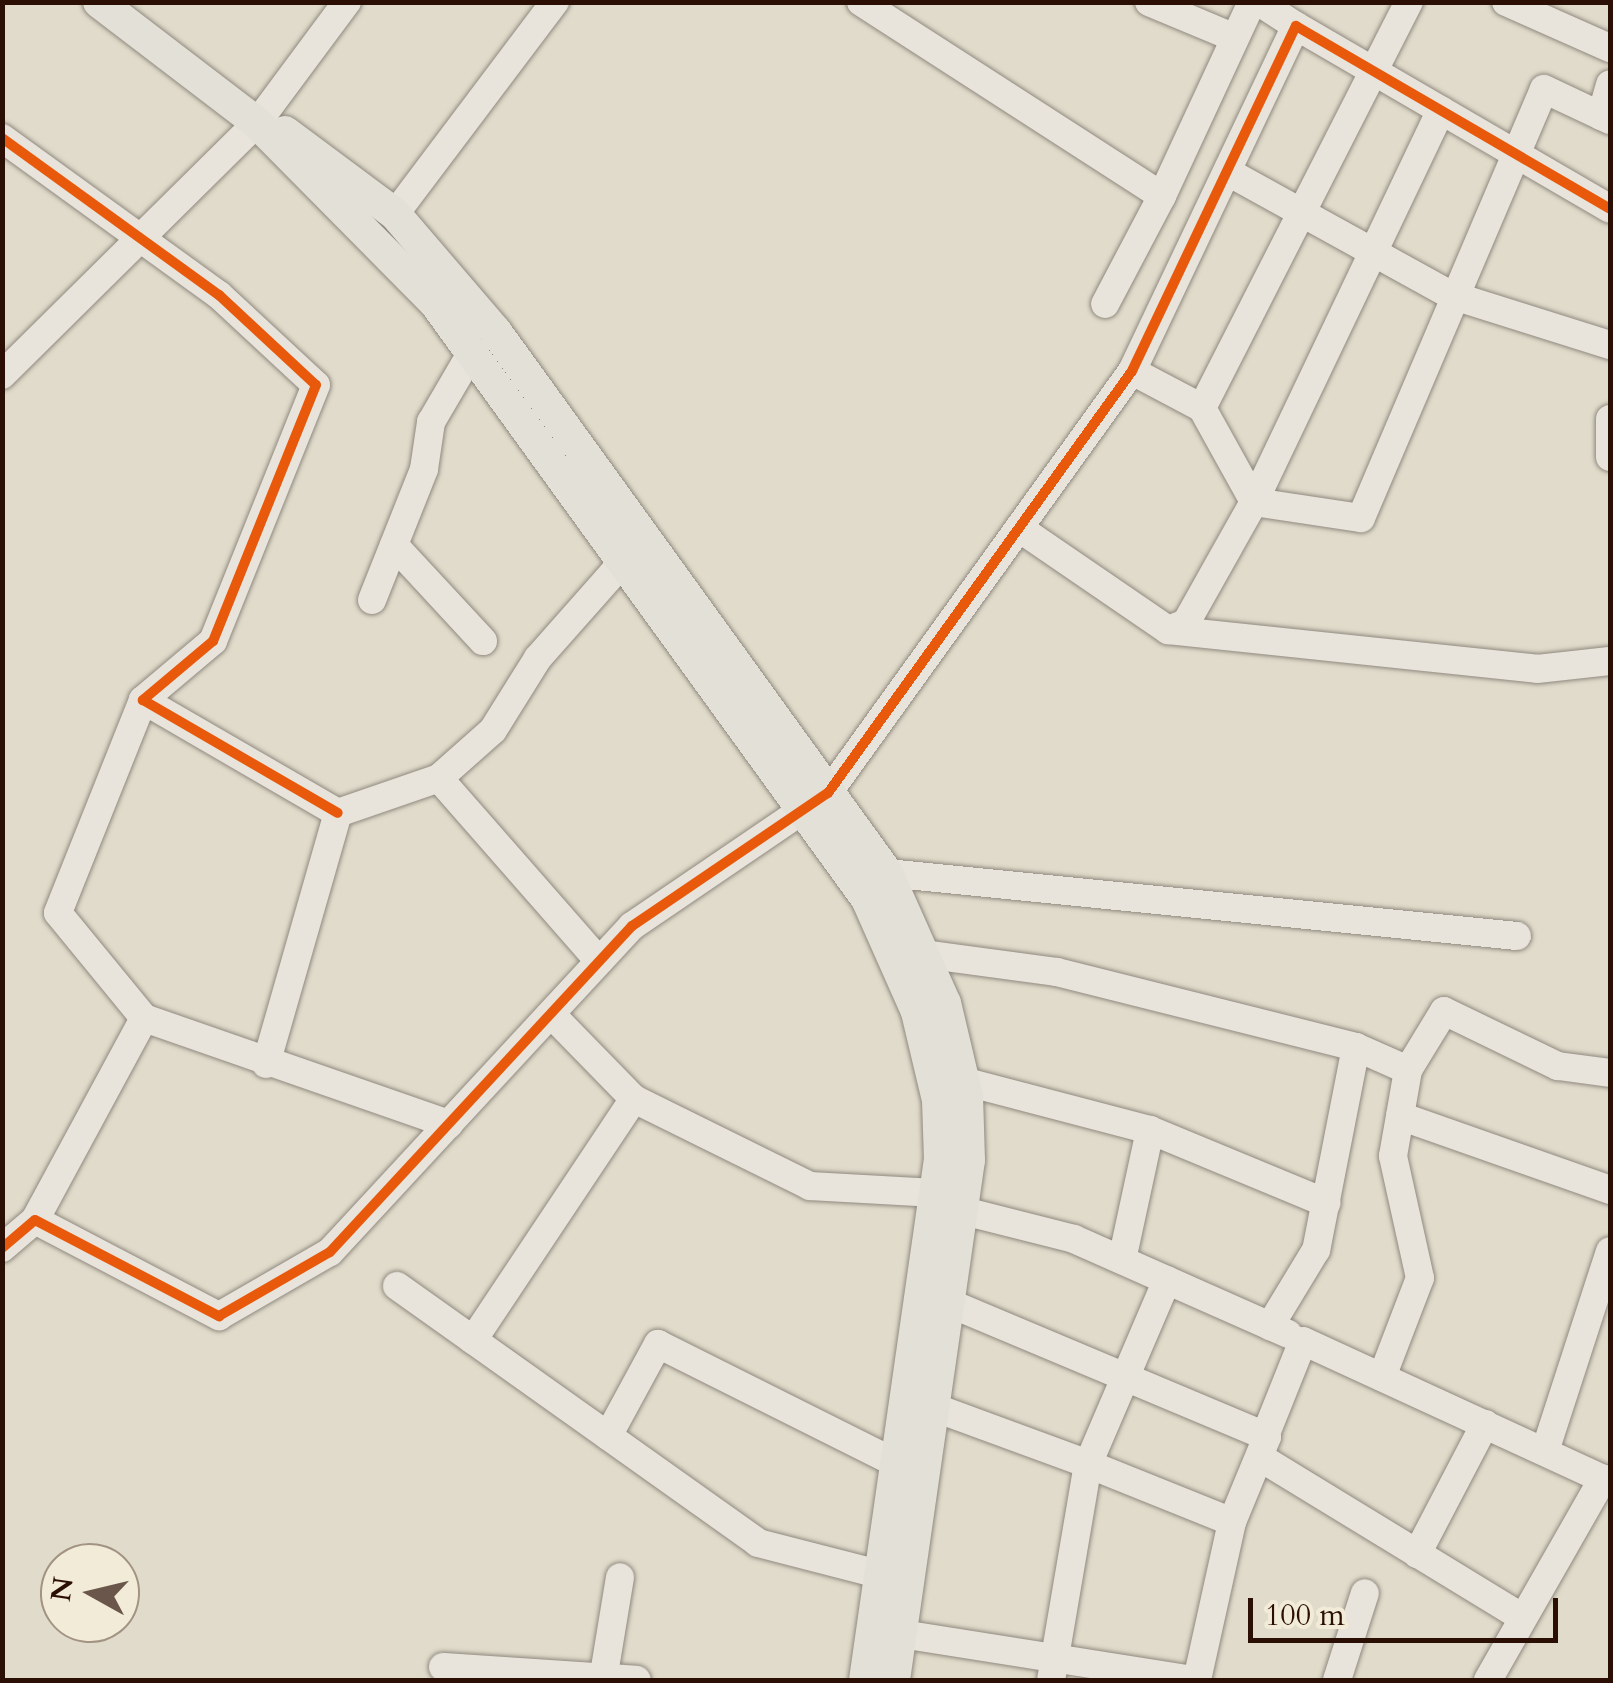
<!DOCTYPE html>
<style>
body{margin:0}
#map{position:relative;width:1613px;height:1683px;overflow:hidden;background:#e0dbcb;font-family:Cardo,serif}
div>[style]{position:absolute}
.roads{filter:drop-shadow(0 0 2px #90897f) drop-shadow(0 0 2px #90897f)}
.minor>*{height:28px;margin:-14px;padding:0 14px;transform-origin:14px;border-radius:14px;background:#e8e4dc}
.major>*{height:32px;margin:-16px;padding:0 16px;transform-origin:16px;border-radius:16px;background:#e3e0d7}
.cycleway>*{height:10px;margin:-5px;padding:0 5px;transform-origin:5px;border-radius:5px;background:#e8590c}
span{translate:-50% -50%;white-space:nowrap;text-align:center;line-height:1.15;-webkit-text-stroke:8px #f1ebd7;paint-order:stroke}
.frame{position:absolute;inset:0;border:5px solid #2b0f04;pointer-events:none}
.north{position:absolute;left:40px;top:1543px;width:100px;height:100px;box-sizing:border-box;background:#f1ebd7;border:2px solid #a29383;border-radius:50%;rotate:278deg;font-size:28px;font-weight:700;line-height:40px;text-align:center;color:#2b0f04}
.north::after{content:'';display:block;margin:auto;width:35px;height:45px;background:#6a564a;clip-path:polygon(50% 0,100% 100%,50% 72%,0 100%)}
.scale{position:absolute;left:1248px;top:1598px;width:310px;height:45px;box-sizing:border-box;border:5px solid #2b0f04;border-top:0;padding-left:12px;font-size:30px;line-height:35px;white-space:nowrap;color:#2b0f04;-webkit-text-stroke:8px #f1ebd7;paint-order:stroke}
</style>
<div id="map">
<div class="roads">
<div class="minor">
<i style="left:861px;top:2px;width:358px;rotate:32.8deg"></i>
<i style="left:1162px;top:196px;width:122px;rotate:117.8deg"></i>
<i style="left:1149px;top:2px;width:93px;rotate:22.7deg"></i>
<i style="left:1259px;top:2px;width:44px;rotate:33deg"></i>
<i style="left:1506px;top:2px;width:114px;rotate:23.9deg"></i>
<i style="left:1601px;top:116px;width:33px;rotate:-74deg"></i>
<i style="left:2px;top:138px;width:268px;rotate:35.9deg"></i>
<i style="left:219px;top:295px;width:132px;rotate:42.9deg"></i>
<i style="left:316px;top:385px;width:276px;rotate:111.9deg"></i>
<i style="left:213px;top:641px;width:92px;rotate:139.9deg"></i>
<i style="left:143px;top:700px;width:225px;rotate:30.1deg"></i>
<i style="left:1228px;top:172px;width:255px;rotate:28.9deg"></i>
<i style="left:1451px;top:295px;width:167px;rotate:17.5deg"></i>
<i style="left:1162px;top:196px;width:214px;rotate:-65.1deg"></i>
<i style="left:395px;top:214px;width:266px;rotate:-53deg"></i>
<i style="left:1132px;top:371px;width:79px;rotate:27.9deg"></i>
<i style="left:1202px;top:408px;width:107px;rotate:61deg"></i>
<i style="left:2px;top:375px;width:359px;rotate:-44.7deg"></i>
<i style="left:257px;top:123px;width:151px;rotate:-53.4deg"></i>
<i style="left:1202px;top:408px;width:456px;rotate:-63deg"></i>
<i style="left:1610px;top:419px;width:38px;rotate:90deg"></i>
<i style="left:1254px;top:502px;width:108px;rotate:8.5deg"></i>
<i style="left:1361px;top:518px;width:466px;rotate:-66.9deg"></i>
<i style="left:1544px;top:89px;width:73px;rotate:25.2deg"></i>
<i style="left:1019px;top:528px;width:181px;rotate:34.4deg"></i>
<i style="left:1168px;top:630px;width:371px;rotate:6deg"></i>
<i style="left:1537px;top:669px;width:73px;rotate:-6.3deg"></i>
<i style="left:394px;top:545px;width:131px;rotate:47.2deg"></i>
<i style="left:372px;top:600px;width:141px;rotate:-68.3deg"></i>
<i style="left:424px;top:469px;width:48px;rotate:-81.5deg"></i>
<i style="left:431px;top:422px;width:83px;rotate:-59.7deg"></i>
<i style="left:1168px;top:630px;width:19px;rotate:-21deg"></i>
<i style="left:1186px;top:623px;width:139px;rotate:-60.7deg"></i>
<i style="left:1254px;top:502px;width:434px;rotate:-64.5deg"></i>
<i style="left:143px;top:700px;width:229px;rotate:111.8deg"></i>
<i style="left:58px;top:913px;width:136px;rotate:50.7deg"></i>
<i style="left:887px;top:873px;width:633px;rotate:5.71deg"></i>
<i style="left:923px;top:954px;width:135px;rotate:7.7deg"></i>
<i style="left:1057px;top:972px;width:308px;rotate:14.1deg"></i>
<i style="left:1356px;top:1047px;width:207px;rotate:101.1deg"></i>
<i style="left:1316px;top:1250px;width:89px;rotate:121.2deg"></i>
<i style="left:599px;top:961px;width:243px;rotate:-131.2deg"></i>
<i style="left:439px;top:778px;width:72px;rotate:-41.6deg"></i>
<i style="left:493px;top:730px;width:85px;rotate:-58deg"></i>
<i style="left:538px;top:658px;width:128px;rotate:-48.5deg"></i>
<i style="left:551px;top:1014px;width:119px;rotate:45.7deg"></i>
<i style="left:1356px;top:1047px;width:57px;rotate:23.9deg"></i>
<i style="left:1408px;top:1070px;width:69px;rotate:-58.6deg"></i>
<i style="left:1444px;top:1011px;width:127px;rotate:25.8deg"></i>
<i style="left:1558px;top:1066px;width:52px;rotate:7.7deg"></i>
<i style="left:266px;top:1064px;width:261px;rotate:-74deg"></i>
<i style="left:338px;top:813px;width:107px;rotate:-19.1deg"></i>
<i style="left:963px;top:1081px;width:193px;rotate:14.7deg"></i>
<i style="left:1150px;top:1130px;width:191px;rotate:22.5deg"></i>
<i style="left:1400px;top:1116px;width:223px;rotate:19.4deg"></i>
<i style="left:940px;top:1205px;width:138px;rotate:14.2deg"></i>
<i style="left:1074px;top:1239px;width:234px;rotate:23.9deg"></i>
<i style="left:35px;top:1220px;width:230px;rotate:-61.6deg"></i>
<i style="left:144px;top:1018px;width:323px;rotate:19.2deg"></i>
<i style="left:2px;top:1248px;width:43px;rotate:-40.3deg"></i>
<i style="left:35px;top:1220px;width:208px;rotate:27.6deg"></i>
<i style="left:219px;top:1316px;width:128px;rotate:-30deg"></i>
<i style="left:330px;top:1252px;width:444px;rotate:-47.2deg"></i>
<i style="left:632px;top:926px;width:237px;rotate:-34.2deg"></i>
<i style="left:828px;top:793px;width:520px;rotate:-54.23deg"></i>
<i style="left:1132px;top:371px;width:382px;rotate:-64.6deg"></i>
<i style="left:1296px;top:26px;width:363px;rotate:30.2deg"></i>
<i style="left:1122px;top:1260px;width:133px;rotate:-77.8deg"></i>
<i style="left:1167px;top:1280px;width:200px;rotate:113.2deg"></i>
<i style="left:1088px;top:1464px;width:155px;rotate:21.9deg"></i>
<i style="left:397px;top:1286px;width:443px;rotate:35.4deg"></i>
<i style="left:758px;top:1543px;width:125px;rotate:14.4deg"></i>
<i style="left:949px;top:1303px;width:345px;rotate:22.8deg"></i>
<i style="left:1267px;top:1437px;width:92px;rotate:112.4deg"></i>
<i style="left:1232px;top:1522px;width:162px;rotate:102.5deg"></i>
<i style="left:473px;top:1340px;width:290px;rotate:-56.3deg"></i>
<i style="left:634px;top:1099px;width:196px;rotate:26.3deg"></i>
<i style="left:810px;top:1186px;width:125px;rotate:3.2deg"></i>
<i style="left:1382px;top:1377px;width:106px;rotate:-69deg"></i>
<i style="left:1420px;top:1278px;width:125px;rotate:-102.5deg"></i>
<i style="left:1393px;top:1156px;width:87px;rotate:-80.1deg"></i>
<i style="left:933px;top:1407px;width:165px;rotate:20.2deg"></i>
<i style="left:1088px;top:1464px;width:219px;rotate:99.7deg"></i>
<i style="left:608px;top:1436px;width:105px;rotate:-61.5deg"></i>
<i style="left:658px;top:1344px;width:266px;rotate:26.6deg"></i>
<i style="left:1265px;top:1436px;width:102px;rotate:-68.2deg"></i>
<i style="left:1303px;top:1341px;width:338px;rotate:24.7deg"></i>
<i style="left:1545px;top:1451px;width:210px;rotate:-72deg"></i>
<i style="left:1261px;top:1458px;width:303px;rotate:31.4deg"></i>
<i style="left:1417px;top:1554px;width:147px;rotate:-62.4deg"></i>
<i style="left:883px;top:1631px;width:313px;rotate:9deg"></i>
<i style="left:443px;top:1667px;width:194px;rotate:3.8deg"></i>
<i style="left:603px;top:1680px;width:104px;rotate:-80.6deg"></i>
<i style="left:1337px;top:1680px;width:91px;rotate:-72.2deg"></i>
<i style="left:1488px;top:1680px;width:232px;rotate:-60.3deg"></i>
</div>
<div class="major">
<i style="left:99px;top:2px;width:199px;rotate:37.4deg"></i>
<i style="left:257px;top:123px;width:255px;rotate:45.3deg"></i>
<i style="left:436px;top:304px;width:735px;rotate:54.08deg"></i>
<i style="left:867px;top:899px;width:124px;rotate:66.1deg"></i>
<i style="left:917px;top:1012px;width:90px;rotate:76.6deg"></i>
<i style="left:938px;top:1100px;width:59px;rotate:88.1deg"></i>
<i style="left:940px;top:1159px;width:526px;rotate:98.19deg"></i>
<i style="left:285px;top:132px;width:137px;rotate:36.7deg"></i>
<i style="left:395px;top:214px;width:155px;rotate:49.4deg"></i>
<i style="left:496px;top:332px;width:668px;rotate:54.14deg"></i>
<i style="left:887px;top:873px;width:142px;rotate:66deg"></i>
<i style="left:945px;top:1003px;width:96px;rotate:76.7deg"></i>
<i style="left:967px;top:1096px;width:64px;rotate:88.2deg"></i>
<i style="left:969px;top:1160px;width:525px;rotate:98.21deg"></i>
</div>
</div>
<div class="cycleway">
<i style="left:2px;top:138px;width:268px;rotate:35.9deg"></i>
<i style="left:219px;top:295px;width:132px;rotate:42.9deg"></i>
<i style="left:316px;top:385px;width:276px;rotate:111.9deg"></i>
<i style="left:213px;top:641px;width:92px;rotate:139.9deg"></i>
<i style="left:143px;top:700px;width:225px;rotate:30.1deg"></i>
<i style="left:2px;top:1248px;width:43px;rotate:-40.3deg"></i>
<i style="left:35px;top:1220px;width:208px;rotate:27.6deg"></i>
<i style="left:219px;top:1316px;width:128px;rotate:-30deg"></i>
<i style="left:330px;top:1252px;width:444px;rotate:-47.2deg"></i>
<i style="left:632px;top:926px;width:237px;rotate:-34.2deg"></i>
<i style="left:828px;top:793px;width:520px;rotate:-54.23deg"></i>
<i style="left:1132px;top:371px;width:382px;rotate:-64.6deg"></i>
<i style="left:1296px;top:26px;width:363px;rotate:30.2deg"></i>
</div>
<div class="frame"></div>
<div class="north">N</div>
<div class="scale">100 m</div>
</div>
